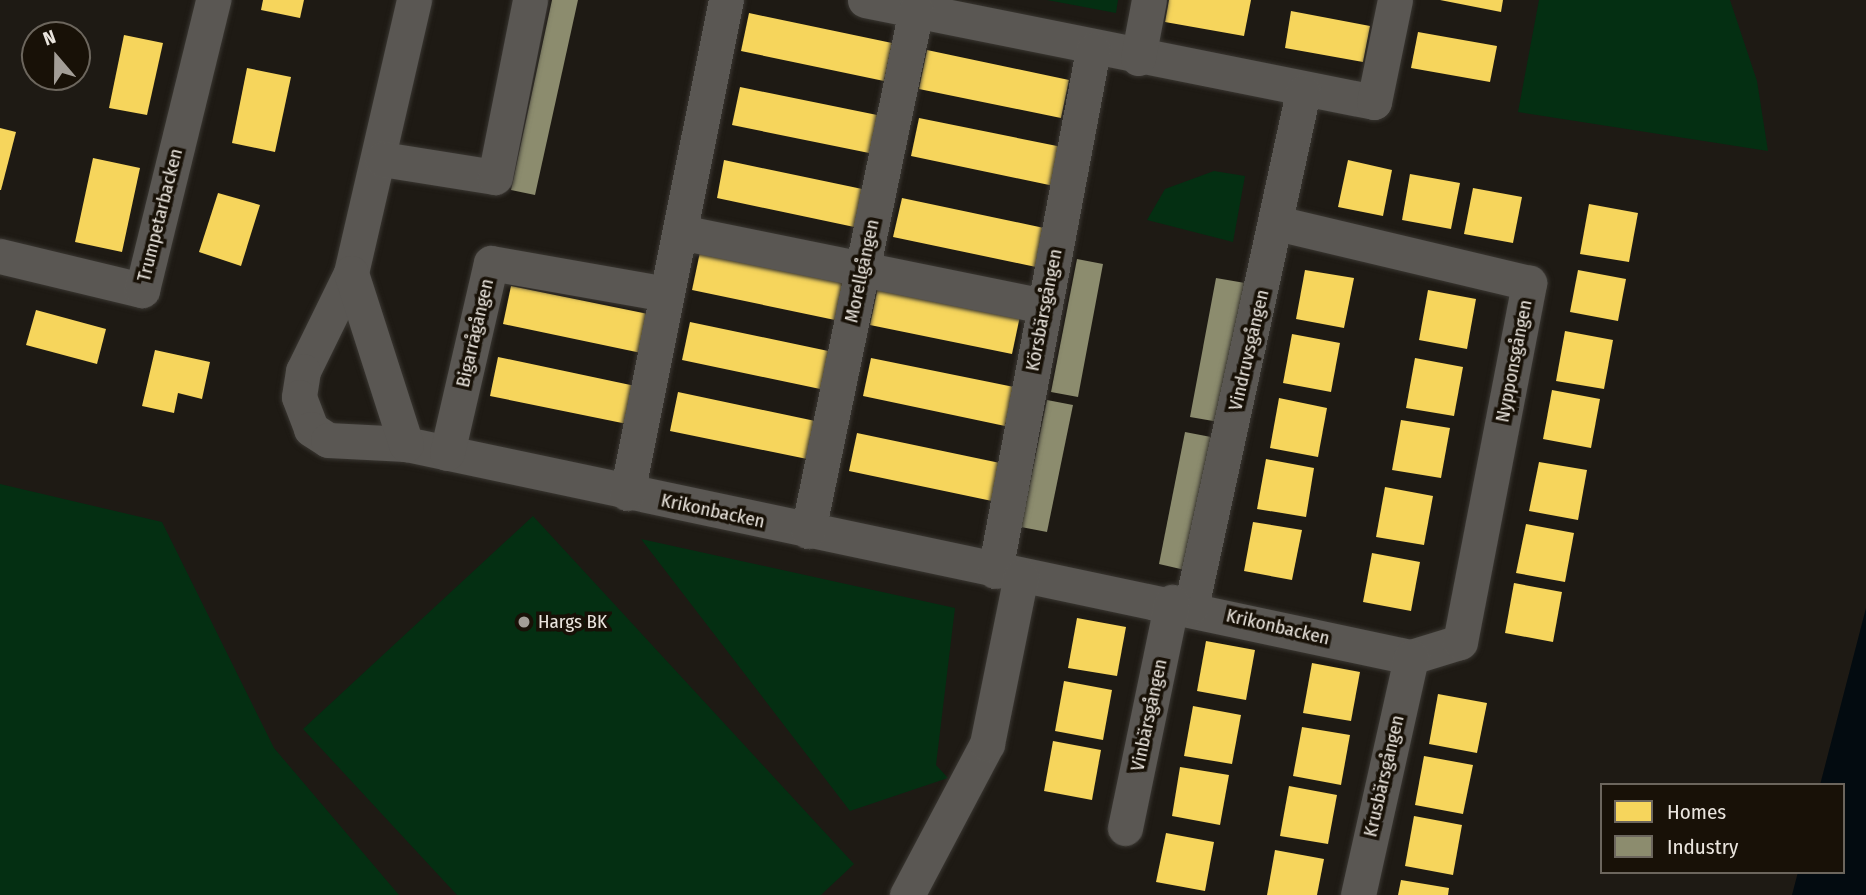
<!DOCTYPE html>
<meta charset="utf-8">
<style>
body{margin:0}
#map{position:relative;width:1866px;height:895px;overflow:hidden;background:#1e1a14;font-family:"Fira Sans Condensed",sans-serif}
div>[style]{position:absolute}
.green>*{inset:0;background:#042f12}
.water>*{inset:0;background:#030b10}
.homes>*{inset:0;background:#f6d55c}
.industry>*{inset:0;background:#8c8c6e}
.roads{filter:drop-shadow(0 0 2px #393631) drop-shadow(0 0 2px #393631)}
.minor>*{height:35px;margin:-17.5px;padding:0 17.5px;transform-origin:17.5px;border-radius:17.5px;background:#5a5753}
.dots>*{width:19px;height:19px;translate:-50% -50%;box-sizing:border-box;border:4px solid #181107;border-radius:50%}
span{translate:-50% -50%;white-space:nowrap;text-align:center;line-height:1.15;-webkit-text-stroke:7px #181107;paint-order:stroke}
.street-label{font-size:19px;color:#eae5de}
.poi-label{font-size:19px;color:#eae5de}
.left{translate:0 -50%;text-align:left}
.legend{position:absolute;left:1600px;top:783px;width:245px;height:91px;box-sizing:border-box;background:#181107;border:2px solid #6c665d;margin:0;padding:9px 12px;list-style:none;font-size:21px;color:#eae5de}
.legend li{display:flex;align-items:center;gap:14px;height:35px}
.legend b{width:35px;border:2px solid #6c665d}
.north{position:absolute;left:21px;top:21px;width:70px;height:70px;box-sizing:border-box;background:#181107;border:2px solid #6c665d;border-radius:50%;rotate:340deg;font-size:19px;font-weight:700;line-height:28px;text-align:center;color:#eae5de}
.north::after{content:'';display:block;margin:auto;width:24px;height:32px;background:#a39e97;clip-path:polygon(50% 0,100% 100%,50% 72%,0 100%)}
</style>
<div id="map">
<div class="green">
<i style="clip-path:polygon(1047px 0,1118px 0,1116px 13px)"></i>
<i style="clip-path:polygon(1539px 0,1730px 0,1757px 81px,1768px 151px,1518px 112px)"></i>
<i style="clip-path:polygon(1214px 171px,1245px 176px,1233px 242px,1147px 220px,1165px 189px)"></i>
<i style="clip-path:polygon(0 484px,162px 522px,274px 748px,399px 895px,0 895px)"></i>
<i style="clip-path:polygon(533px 516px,854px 864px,821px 895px,457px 895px,303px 729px)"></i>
<i style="clip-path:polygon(641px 539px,955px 608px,936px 765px,948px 778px,850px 811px)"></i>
</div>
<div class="water">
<i style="clip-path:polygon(1866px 608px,1866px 895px,1792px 895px,1798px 872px,1843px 872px,1843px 785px,1820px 785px)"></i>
</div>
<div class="homes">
<i style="clip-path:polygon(263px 0,304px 0,300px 18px,261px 10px)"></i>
<i style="clip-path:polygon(1169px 0,1251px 0,1244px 36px,1165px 22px)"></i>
<i style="clip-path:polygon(1440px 0,1503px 0,1501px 12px)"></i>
<i style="clip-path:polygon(1291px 11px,1370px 26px,1363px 62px,1285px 48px)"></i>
<i style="clip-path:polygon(749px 13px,892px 43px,884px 81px,741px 51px)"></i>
<i style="clip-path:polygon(1418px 32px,1497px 46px,1490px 82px,1411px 68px)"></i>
<i style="clip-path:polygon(124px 35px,163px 43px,147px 115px,109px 108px)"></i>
<i style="clip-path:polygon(927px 50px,1069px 80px,1061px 118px,919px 89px)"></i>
<i style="clip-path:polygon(247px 68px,291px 77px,275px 152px,232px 143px)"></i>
<i style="clip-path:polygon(740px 87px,882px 116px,874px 154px,732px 125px)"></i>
<i style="clip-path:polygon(919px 118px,1062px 147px,1054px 186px,911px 156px)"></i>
<i style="clip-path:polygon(0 128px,16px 132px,1px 190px,0 190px)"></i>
<i style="clip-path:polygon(93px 158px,140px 168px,122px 252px,75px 242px)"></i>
<i style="clip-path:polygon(724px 160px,867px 190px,859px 228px,717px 198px)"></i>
<i style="clip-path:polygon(1348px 160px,1392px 170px,1383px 216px,1338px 207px)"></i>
<i style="clip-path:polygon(1410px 174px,1460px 183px,1451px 229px,1402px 220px)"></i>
<i style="clip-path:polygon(1473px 188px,1522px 197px,1513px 243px,1464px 234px)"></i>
<i style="clip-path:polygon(218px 193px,260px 205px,241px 266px,199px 252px)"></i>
<i style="clip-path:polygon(902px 198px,1044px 228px,1036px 267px,893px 237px)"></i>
<i style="clip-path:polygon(1589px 204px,1638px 213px,1629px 262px,1580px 254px)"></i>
<i style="clip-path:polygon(700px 252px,843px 282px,835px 320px,692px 290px)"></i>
<i style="clip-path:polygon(1305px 270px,1354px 278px,1344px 328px,1296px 319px)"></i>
<i style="clip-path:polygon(1578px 270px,1626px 279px,1618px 321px,1570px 312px)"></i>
<i style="clip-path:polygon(511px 286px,653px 315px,646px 354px,503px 324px)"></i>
<i style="clip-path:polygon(878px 287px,1020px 316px,1012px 354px,870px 325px)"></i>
<i style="clip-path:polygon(1428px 290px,1476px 299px,1467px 349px,1419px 340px)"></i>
<i style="clip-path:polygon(36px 310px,106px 329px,97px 364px,26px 345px)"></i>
<i style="clip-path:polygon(690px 322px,833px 352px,825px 390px,682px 360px)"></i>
<i style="clip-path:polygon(1565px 331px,1613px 340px,1604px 389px,1556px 381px)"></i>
<i style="clip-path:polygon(1292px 334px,1340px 343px,1331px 392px,1283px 383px)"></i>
<i style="clip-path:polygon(155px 350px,210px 362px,202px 399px,178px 393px,174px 413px,142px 406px)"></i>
<i style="clip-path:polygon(498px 357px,640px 387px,632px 425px,490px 396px)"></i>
<i style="clip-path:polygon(871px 358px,1014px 387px,1005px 426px,863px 396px)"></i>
<i style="clip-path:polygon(1415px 358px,1463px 367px,1454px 416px,1406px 408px)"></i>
<i style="clip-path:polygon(1552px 390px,1600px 399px,1591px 448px,1543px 439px)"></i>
<i style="clip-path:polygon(678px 392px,820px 422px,812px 460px,670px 431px)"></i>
<i style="clip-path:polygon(1279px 398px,1327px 408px,1318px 457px,1270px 448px)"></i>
<i style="clip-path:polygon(1401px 420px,1450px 428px,1441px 478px,1392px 470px)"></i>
<i style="clip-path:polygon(857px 433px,1000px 463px,992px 501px,849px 471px)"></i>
<i style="clip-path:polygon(1266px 459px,1314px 468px,1306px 517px,1257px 509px)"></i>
<i style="clip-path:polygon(1539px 462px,1587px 470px,1578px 520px,1529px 511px)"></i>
<i style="clip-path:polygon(1385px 487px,1433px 496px,1424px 545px,1376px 537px)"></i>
<i style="clip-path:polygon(1253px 522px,1302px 530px,1292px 580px,1244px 571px)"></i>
<i style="clip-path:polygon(1526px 524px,1574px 533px,1565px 582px,1516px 573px)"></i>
<i style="clip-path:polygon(1372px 553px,1420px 562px,1411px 611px,1363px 602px)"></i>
<i style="clip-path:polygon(1514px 583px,1562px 592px,1553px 642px,1505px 633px)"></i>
<i style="clip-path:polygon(1077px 618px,1126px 627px,1117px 676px,1068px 668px)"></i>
<i style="clip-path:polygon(1206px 641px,1255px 650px,1246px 700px,1197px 691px)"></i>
<i style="clip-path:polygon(1312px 663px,1360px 672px,1351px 721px,1303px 713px)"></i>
<i style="clip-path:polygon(1064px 681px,1112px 690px,1103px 740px,1055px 731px)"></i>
<i style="clip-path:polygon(1438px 694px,1487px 703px,1477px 753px,1429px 744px)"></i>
<i style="clip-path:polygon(1193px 706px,1241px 715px,1232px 764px,1184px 756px)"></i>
<i style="clip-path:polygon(1302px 727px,1350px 735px,1341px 785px,1293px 776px)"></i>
<i style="clip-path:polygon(1053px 741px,1101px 750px,1092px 800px,1044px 791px)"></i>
<i style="clip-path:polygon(1424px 756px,1473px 765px,1463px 814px,1415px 805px)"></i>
<i style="clip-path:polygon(1180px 767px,1229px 775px,1220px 825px,1172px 816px)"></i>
<i style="clip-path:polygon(1289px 786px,1337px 795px,1328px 844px,1280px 836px)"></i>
<i style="clip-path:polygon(1414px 816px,1462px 825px,1453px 875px,1405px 866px)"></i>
<i style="clip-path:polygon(1166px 833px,1214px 842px,1205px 891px,1156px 882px)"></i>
<i style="clip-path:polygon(1275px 850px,1324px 859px,1317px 895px,1267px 895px)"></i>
<i style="clip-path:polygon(1401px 880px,1449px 888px,1448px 895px,1398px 895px)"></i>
</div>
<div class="industry">
<i style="clip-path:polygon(552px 0,578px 0,535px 195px,511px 190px)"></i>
<i style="clip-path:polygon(1077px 259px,1103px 264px,1078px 397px,1051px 392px)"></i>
<i style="clip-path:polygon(1216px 278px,1245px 283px,1219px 422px,1190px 417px)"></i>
<i style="clip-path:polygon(1047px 400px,1073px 405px,1047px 532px,1021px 527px)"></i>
<i style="clip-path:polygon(1185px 432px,1211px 437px,1185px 570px,1159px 564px)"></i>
</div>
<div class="roads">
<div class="minor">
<i style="left:414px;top:0;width:280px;rotate:103deg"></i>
<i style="left:351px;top:273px;width:109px;rotate:116.1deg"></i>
<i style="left:303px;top:371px;width:26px;rotate:99deg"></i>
<i style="left:299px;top:397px;width:34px;rotate:69deg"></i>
<i style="left:311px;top:429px;width:20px;rotate:33deg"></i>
<i style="left:328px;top:440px;width:78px;rotate:2.9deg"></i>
<i style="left:406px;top:444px;width:1027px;rotate:11.97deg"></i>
<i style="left:1411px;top:657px;width:51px;rotate:-17deg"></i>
<i style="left:1460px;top:642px;width:366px;rotate:-79.1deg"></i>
<i style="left:1529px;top:283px;width:258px;rotate:-166.6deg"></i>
<i style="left:865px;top:0;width:519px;rotate:11.33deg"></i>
<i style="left:1374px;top:102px;width:104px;rotate:-78.4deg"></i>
<i style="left:1138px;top:58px;width:59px;rotate:-79.3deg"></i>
<i style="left:382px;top:159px;width:114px;rotate:9.1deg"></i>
<i style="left:495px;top:177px;width:180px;rotate:-78.8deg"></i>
<i style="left:680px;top:232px;width:372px;rotate:11.5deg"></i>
<i style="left:0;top:256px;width:146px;rotate:13.5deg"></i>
<i style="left:142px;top:290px;width:299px;rotate:-76.2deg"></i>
<i style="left:351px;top:273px;width:180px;rotate:72.2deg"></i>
<i style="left:447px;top:453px;width:195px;rotate:-77deg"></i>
<i style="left:491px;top:263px;width:178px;rotate:10deg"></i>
<i style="left:627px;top:493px;width:503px;rotate:-78.65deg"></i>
<i style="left:808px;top:531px;width:532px;rotate:-78.29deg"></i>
<i style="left:995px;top:571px;width:530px;rotate:-79.35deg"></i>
<i style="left:1191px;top:607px;width:527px;rotate:-77.73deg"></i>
<i style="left:1125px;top:828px;width:231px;rotate:-78.3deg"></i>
<i style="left:907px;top:895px;width:171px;rotate:-62.1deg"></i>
<i style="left:987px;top:744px;width:171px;rotate:-78.6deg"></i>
<i style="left:1358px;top:895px;width:244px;rotate:-77.4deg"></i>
</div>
</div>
<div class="dots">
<i style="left:524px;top:622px;background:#a39e97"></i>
</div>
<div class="street-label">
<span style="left:160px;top:215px;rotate:-76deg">Trumpetarbacken</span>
<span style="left:862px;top:271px;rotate:-78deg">Morellgången</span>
<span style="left:1044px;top:310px;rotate:-79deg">Körsbärsgången</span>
<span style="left:475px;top:333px;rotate:-77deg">Bigarrågången</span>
<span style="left:1249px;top:350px;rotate:-77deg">Vindruvsgången</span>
<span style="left:1514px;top:361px;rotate:-79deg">Nypponsgången</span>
<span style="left:713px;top:511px;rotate:12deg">Krikonbacken</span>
<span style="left:1278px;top:627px;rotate:13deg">Krikonbacken</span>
<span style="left:1149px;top:715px;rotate:-78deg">Vinbärsgången</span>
<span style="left:1384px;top:776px;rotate:-77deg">Krusbärsgången</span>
</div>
<div class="poi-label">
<span class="left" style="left:538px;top:622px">Hargs BK</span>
</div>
<ul class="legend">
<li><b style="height:19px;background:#f6d55c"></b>Homes</li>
<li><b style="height:19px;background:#8c8c6e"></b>Industry</li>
</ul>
<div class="north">N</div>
</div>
